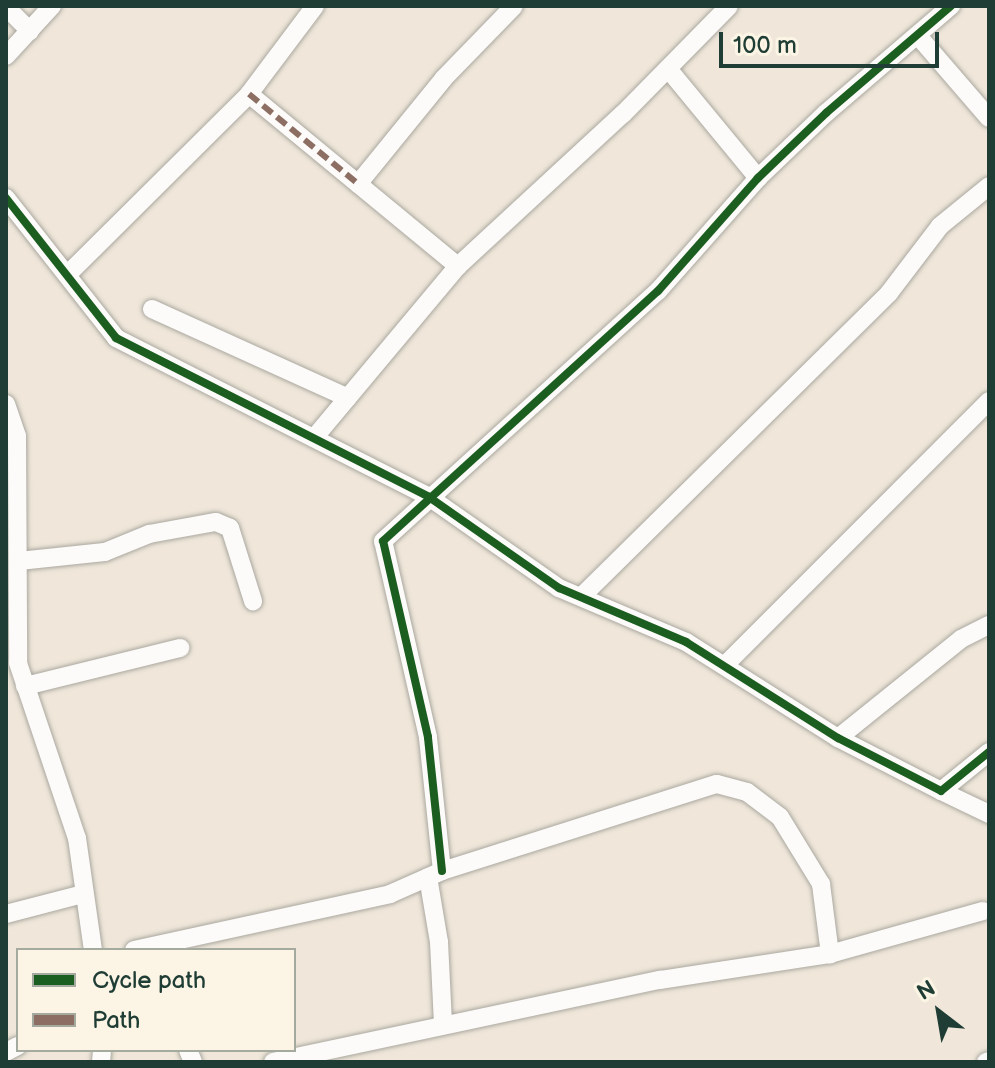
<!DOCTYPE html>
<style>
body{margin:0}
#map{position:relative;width:995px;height:1068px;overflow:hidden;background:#f0e7da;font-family:"Balsamiq Sans",sans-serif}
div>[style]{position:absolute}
.roads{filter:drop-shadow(0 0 2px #aaa8a0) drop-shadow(0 0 2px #aaa8a0)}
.minor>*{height:18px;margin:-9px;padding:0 9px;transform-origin:9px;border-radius:9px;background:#fdfbf9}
.quiet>*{height:6px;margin-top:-3px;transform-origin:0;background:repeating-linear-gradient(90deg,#8d6e63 0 12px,transparent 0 18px)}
.cycleway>*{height:8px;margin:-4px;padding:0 4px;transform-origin:4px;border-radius:4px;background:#1b5e20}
span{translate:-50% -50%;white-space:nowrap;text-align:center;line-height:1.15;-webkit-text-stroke:8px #fcf5e5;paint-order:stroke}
.frame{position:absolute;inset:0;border:8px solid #1f3d34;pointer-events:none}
.legend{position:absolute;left:16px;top:948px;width:280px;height:104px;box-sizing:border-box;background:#fcf5e5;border:2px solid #a4ab9e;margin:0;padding:10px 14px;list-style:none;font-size:24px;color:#1f3d34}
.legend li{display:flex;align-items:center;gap:16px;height:40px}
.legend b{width:40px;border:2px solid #a4ab9e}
.north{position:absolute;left:899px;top:972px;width:80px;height:80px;-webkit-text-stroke:6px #fcf5e5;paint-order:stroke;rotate:329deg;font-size:22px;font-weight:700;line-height:32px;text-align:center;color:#1f3d34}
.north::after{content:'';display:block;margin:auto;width:28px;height:36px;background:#1f3d34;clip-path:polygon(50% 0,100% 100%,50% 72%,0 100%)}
.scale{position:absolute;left:719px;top:32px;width:220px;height:36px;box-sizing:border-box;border:4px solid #1f3d34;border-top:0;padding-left:10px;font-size:24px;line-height:28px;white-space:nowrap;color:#1f3d34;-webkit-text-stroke:6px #fcf5e5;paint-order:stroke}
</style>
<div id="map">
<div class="roads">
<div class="minor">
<i style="left:6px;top:7px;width:34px;rotate:45deg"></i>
<i style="left:919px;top:37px;width:107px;rotate:49.2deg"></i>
<i style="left:6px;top:56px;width:68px;rotate:-47.4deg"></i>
<i style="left:669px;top:70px;width:140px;rotate:50.5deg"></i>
<i style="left:249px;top:94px;width:271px;rotate:39.5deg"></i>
<i style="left:358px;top:184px;width:136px;rotate:-50.9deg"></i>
<i style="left:444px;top:78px;width:100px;rotate:-45.8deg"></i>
<i style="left:6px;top:198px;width:178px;rotate:51.8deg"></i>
<i style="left:116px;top:338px;width:351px;rotate:26.9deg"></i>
<i style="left:429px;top:497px;width:159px;rotate:35deg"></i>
<i style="left:559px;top:588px;width:138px;rotate:23deg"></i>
<i style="left:686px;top:642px;width:180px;rotate:32.3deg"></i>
<i style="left:838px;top:738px;width:116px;rotate:27.2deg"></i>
<i style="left:941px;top:791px;width:62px;rotate:-39.1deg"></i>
<i style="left:69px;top:273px;width:254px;rotate:-44.8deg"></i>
<i style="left:249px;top:94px;width:110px;rotate:-53.1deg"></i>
<i style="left:152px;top:309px;width:215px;rotate:24.4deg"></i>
<i style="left:6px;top:404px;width:34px;rotate:71deg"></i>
<i style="left:17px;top:436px;width:227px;rotate:89.7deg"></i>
<i style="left:18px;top:663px;width:185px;rotate:71.4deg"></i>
<i style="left:77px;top:838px;width:113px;rotate:81.9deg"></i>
<i style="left:314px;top:438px;width:224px;rotate:-50.1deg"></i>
<i style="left:458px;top:266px;width:224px;rotate:-42.7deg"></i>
<i style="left:623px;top:114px;width:151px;rotate:-45.5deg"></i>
<i style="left:19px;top:561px;width:86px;rotate:-6deg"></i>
<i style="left:105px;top:552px;width:48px;rotate:-22.2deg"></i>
<i style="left:149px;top:534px;width:68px;rotate:-10.2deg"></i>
<i style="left:216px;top:522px;width:15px;rotate:23deg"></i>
<i style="left:230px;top:528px;width:77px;rotate:72.5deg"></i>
<i style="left:582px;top:596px;width:431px;rotate:-44.6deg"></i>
<i style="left:889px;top:293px;width:84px;rotate:-52.7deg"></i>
<i style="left:940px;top:226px;width:63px;rotate:-39.2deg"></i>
<i style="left:726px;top:664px;width:372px;rotate:-45deg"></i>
<i style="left:25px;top:686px;width:160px;rotate:-13.8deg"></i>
<i style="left:838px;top:738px;width:158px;rotate:-38.8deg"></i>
<i style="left:961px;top:639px;width:31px;rotate:-27deg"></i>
<i style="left:941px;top:791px;width:53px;rotate:25.6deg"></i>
<i style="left:442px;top:871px;width:135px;rotate:-96deg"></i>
<i style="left:428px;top:737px;width:201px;rotate:-102.9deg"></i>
<i style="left:383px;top:541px;width:372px;rotate:-42.3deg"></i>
<i style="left:658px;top:291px;width:151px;rotate:-48.5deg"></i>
<i style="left:758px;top:178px;width:94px;rotate:-43.7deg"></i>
<i style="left:826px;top:113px;width:165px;rotate:-40.6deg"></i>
<i style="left:428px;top:877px;width:66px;rotate:80.4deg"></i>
<i style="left:439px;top:942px;width:83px;rotate:87.2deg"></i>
<i style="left:6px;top:914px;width:80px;rotate:-14.6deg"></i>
<i style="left:134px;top:950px;width:262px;rotate:-12.3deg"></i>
<i style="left:390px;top:894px;width:57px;rotate:-23.9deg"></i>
<i style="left:442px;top:871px;width:288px;rotate:-17.6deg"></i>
<i style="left:717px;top:784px;width:31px;rotate:15deg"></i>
<i style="left:747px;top:792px;width:41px;rotate:37.1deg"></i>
<i style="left:780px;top:817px;width:79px;rotate:58.5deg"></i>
<i style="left:821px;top:884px;width:71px;rotate:82.7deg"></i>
<i style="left:188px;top:1050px;width:13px;rotate:67deg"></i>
<i style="left:6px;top:1052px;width:13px;rotate:-27deg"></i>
<i style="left:101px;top:1062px;width:12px;rotate:-85deg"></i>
<i style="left:273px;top:1062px;width:396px;rotate:-12deg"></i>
<i style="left:660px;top:980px;width:172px;rotate:-8.7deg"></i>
<i style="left:830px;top:954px;width:159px;rotate:-15.7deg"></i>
<i style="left:986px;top:1062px;width:3px;rotate:-18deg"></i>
</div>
</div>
<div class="quiet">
<i style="left:249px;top:94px;width:141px;rotate:39.5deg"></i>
</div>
<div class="cycleway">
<i style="left:6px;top:198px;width:178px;rotate:51.8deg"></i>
<i style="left:116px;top:338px;width:351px;rotate:26.9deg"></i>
<i style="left:429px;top:497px;width:159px;rotate:35deg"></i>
<i style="left:559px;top:588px;width:138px;rotate:23deg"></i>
<i style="left:686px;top:642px;width:180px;rotate:32.3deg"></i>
<i style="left:838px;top:738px;width:116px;rotate:27.2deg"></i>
<i style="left:941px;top:791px;width:62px;rotate:-39.1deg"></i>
<i style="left:442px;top:871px;width:135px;rotate:-96deg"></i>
<i style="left:428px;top:737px;width:201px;rotate:-102.9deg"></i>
<i style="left:383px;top:541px;width:372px;rotate:-42.3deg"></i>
<i style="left:658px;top:291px;width:151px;rotate:-48.5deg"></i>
<i style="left:758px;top:178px;width:94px;rotate:-43.7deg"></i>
<i style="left:826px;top:113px;width:165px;rotate:-40.6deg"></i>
</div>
<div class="frame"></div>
<ul class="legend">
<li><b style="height:10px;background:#1b5e20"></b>Cycle path</li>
<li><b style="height:10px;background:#8d6e63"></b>Path</li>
</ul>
<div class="north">N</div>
<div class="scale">100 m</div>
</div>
